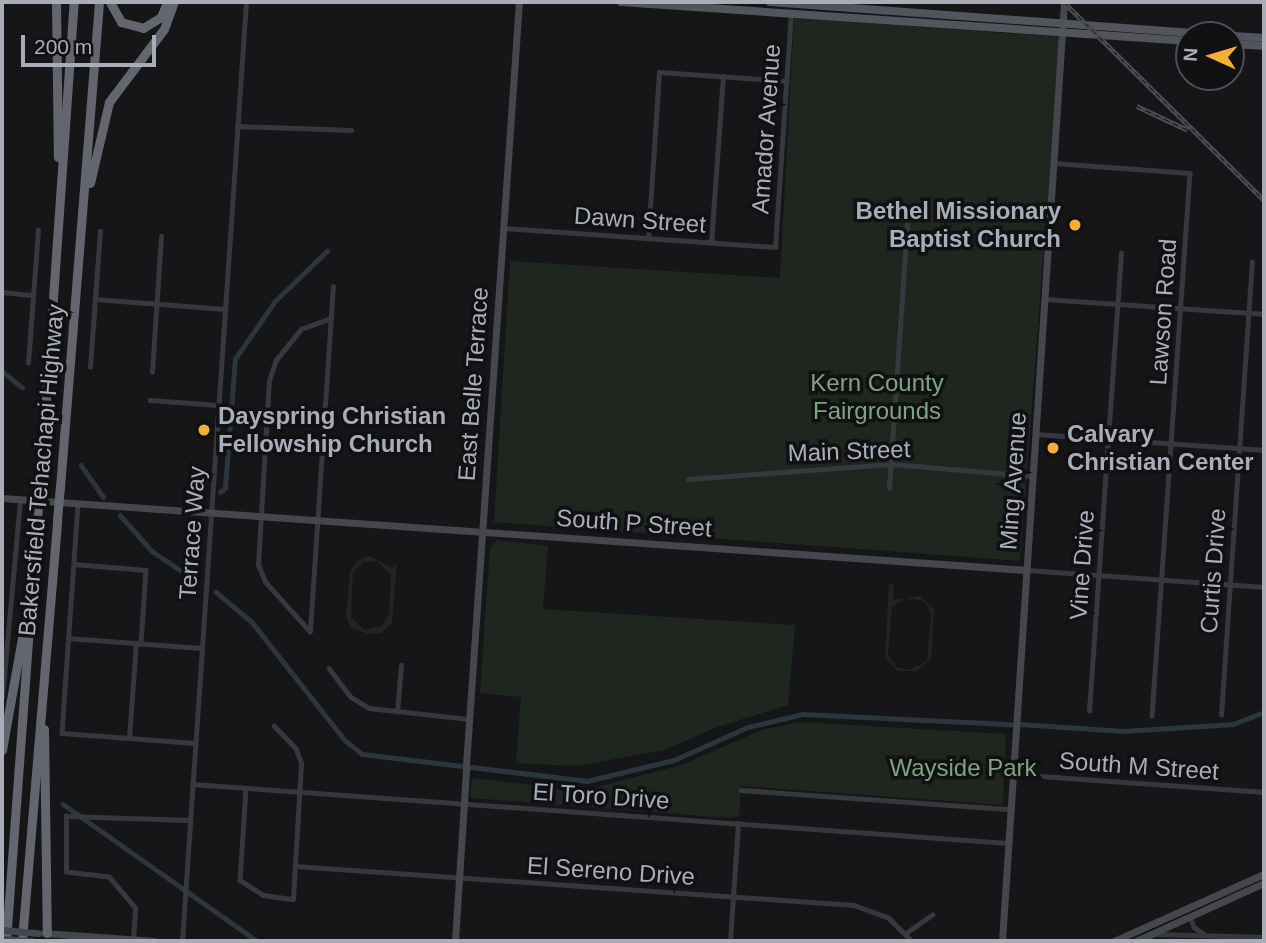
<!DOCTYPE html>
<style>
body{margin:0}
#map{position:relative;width:1266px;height:943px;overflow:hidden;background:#161618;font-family:Arial,sans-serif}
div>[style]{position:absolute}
.green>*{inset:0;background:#1e261f}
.canal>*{height:4.5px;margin:-2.25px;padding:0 2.25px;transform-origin:2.25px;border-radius:2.25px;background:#2c353c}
.street>*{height:4.5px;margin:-2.25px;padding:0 2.25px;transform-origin:2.25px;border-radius:2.25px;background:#37383d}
.secondary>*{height:7px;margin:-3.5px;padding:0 3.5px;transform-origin:3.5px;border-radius:3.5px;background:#45474d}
.primary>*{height:8px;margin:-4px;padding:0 4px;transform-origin:4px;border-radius:4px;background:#53555c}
.highway>*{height:9px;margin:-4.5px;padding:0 4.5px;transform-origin:4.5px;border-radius:4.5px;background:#63666e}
.rail>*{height:4.5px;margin-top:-2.25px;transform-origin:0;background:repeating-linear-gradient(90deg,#111113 0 5px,#4a4c52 0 10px);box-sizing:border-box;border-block:2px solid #4a4c52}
.secondary-bridge>*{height:7px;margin:-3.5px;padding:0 3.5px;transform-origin:3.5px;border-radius:3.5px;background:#45474d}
.highway-bridge>*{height:9px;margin:-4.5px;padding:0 4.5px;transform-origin:4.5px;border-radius:4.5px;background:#63666e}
.dots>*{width:19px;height:19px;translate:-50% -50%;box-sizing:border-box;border:4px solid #111113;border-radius:50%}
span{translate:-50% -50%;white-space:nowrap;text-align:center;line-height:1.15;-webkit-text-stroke:7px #111113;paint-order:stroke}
.street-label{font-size:24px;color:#a8adb8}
.poi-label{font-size:24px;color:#a8adb8;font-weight:700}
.right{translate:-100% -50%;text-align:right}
.left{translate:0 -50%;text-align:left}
.park-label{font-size:24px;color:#7fa381}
.frame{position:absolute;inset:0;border:4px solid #a8adb8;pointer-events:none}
.north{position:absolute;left:1175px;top:21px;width:70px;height:70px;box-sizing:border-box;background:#111113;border:2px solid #4d4f55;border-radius:50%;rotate:274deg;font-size:19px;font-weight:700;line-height:28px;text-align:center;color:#a8adb8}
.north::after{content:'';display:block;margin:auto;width:24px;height:32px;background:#f2b134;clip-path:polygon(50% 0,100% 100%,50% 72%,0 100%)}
.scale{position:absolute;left:21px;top:35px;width:135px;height:32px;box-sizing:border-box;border:4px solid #a8adb8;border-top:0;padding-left:9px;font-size:21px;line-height:24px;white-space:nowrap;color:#a8adb8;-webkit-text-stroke:5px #111113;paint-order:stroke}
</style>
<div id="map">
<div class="green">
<i style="clip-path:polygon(794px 18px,1060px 37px,1020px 561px,494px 522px,510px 261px,780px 278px)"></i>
<i style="clip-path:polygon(497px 540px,548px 546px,543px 609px,795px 625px,788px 705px,717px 727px,665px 750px,576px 766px,516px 763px,521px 697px,480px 693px,490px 549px)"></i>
<i style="clip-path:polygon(evenodd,370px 556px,392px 568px,397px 562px,392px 623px,381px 633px,369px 634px,351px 628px,346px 616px,350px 571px,358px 560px,370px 556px,377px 561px,391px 575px,389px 615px,381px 626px,365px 630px,351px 618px,353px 573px,363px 562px,377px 561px)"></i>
<i style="clip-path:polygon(evenodd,889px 584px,894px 585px,893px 600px,920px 596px,934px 609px,931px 659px,916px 671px,898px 671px,885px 658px,889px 584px,905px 598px,924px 601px,931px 613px,927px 661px,910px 670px,896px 667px,888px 654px,892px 607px,905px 598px)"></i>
<i style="clip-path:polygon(800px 722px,1006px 734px,1003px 805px,741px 786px,739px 817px,730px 818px,470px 798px,472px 778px,582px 791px,681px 765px,762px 730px)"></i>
</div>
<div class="canal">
<i style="left:2px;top:371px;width:26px;rotate:39deg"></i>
<i style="left:81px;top:465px;width:39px;rotate:55deg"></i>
<i style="left:220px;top:492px;width:6px;rotate:-39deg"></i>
<i style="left:225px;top:488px;width:129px;rotate:-85.6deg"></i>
<i style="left:235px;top:359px;width:70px;rotate:-55.4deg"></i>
<i style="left:275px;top:301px;width:72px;rotate:-43.9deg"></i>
<i style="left:120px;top:515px;width:48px;rotate:48.4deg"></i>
<i style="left:152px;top:551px;width:55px;rotate:34deg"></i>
<i style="left:216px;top:592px;width:47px;rotate:39.8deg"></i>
<i style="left:252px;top:622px;width:150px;rotate:51.8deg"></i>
<i style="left:345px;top:740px;width:22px;rotate:39deg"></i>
<i style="left:362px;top:754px;width:227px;rotate:6.8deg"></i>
<i style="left:587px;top:781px;width:89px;rotate:-13.6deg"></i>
<i style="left:674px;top:760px;width:81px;rotate:-24deg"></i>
<i style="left:748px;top:727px;width:57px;rotate:-13.3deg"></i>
<i style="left:803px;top:714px;width:208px;rotate:2.8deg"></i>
<i style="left:1019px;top:724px;width:105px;rotate:3.8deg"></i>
<i style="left:1124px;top:731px;width:109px;rotate:-3.7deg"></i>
<i style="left:1233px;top:724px;width:33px;rotate:-21deg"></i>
<i style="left:63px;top:804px;width:237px;rotate:35.2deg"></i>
</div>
<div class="street">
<i style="left:237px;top:126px;width:114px;rotate:2deg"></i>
<i style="left:1054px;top:163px;width:136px;rotate:4.2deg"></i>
<i style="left:1190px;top:173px;width:544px;rotate:94deg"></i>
<i style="left:503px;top:228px;width:273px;rotate:4deg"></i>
<i style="left:775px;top:247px;width:233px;rotate:-86.1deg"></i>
<i style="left:648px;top:238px;width:166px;rotate:-86.2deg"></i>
<i style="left:659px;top:72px;width:128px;rotate:4deg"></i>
<i style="left:711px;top:243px;width:167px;rotate:-85.9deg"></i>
<i style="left:2px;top:292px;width:31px;rotate:6deg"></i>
<i style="left:95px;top:299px;width:130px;rotate:4.4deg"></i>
<i style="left:1045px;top:299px;width:220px;rotate:3.9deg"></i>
<i style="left:28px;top:363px;width:133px;rotate:-85.7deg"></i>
<i style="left:90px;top:367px;width:136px;rotate:-85.8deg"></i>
<i style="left:152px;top:372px;width:136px;rotate:-86.2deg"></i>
<i style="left:150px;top:400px;width:68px;rotate:4.2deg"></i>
<i style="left:1036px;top:434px;width:229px;rotate:4deg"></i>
<i style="left:688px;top:479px;width:205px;rotate:-4.2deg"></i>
<i style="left:892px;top:464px;width:141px;rotate:4.9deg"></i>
<i style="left:889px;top:488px;width:265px;rotate:-86.1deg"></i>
<i style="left:78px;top:504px;width:230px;rotate:94deg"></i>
<i style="left:62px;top:733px;width:133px;rotate:4.3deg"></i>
<i style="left:74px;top:564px;width:72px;rotate:4.8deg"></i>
<i style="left:146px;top:570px;width:74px;rotate:93.9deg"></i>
<i style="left:1027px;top:570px;width:238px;rotate:4.1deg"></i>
<i style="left:310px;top:631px;width:345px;rotate:-86.2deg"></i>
<i style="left:310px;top:632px;width:67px;rotate:-132deg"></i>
<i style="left:265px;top:582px;width:18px;rotate:-112deg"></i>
<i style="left:258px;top:565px;width:184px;rotate:-86.6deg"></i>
<i style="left:269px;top:381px;width:22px;rotate:-72deg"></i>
<i style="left:276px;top:360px;width:40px;rotate:-51deg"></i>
<i style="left:301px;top:329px;width:32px;rotate:-20deg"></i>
<i style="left:68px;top:638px;width:133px;rotate:4.3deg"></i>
<i style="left:329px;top:668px;width:36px;rotate:53deg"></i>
<i style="left:351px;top:697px;width:21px;rotate:31deg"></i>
<i style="left:369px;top:708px;width:101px;rotate:6.3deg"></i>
<i style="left:2px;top:698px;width:200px;rotate:-84.8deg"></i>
<i style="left:1089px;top:711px;width:459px;rotate:-86deg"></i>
<i style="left:397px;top:712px;width:47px;rotate:-85.1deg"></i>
<i style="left:1221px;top:715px;width:454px;rotate:-86.1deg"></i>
<i style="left:129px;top:738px;width:95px;rotate:-85.8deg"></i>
<i style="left:1013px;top:774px;width:252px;rotate:4.1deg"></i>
<i style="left:192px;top:784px;width:817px;rotate:4.14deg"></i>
<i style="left:246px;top:788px;width:92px;rotate:93.7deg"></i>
<i style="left:240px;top:880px;width:27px;rotate:33deg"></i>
<i style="left:263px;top:895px;width:30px;rotate:8deg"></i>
<i style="left:293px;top:899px;width:136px;rotate:-86.6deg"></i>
<i style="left:301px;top:763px;width:15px;rotate:-110deg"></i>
<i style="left:296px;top:749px;width:32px;rotate:-134deg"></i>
<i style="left:741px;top:790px;width:269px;rotate:4.1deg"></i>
<i style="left:295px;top:866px;width:560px;rotate:3.99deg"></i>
<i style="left:854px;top:905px;width:37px;rotate:20deg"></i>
<i style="left:889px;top:918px;width:33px;rotate:45deg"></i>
<i style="left:1190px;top:917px;width:11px;rotate:68deg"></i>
<i style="left:1194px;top:927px;width:12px;rotate:35deg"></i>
<i style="left:906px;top:933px;width:32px;rotate:-35deg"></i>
<i style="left:1157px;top:934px;width:107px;rotate:1.6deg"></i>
<i style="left:133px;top:939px;width:31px;rotate:-86deg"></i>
<i style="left:135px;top:908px;width:40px;rotate:-130deg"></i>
<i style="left:109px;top:877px;width:43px;rotate:-173.4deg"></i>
<i style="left:66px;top:872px;width:56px;rotate:-90deg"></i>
<i style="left:66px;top:816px;width:123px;rotate:1.9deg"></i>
<i style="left:182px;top:941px;width:941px;rotate:-86.1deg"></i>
<i style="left:730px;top:941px;width:118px;rotate:-86.1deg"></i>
</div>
<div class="secondary">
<i style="left:2px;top:498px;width:1027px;rotate:4.02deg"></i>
<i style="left:466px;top:765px;width:765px;rotate:-86.03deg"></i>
<i style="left:44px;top:933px;width:111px;rotate:4.1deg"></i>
<i style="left:455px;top:941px;width:172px;rotate:-86.3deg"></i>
<i style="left:1002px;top:941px;width:941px;rotate:-86.22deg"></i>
<i style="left:1114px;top:941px;width:164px;rotate:-24.1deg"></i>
<i style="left:1136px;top:941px;width:141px;rotate:-24.4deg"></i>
</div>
<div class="primary">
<i style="left:621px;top:2px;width:569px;rotate:3.93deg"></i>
<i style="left:770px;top:2px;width:454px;rotate:4.2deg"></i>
<i style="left:1231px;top:36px;width:33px;rotate:3deg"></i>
<i style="left:1231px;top:44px;width:33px;rotate:3deg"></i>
</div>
<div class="highway">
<i style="left:56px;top:2px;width:155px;rotate:89.3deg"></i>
<i style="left:110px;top:2px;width:23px;rotate:61deg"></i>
<i style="left:121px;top:22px;width:23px;rotate:15deg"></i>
<i style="left:143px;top:28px;width:21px;rotate:-31deg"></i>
<i style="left:161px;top:17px;width:16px;rotate:-68deg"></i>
<i style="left:90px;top:183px;width:83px;rotate:-76.8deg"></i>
<i style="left:109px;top:102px;width:91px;rotate:-53deg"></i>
<i style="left:164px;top:29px;width:29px;rotate:-70deg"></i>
<i style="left:40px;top:484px;width:483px;rotate:-86deg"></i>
<i style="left:60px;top:487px;width:487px;rotate:-85.4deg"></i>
<i style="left:44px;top:729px;width:204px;rotate:89.2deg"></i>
<i style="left:2px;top:750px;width:125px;rotate:-79.9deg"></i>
<i style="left:22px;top:940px;width:421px;rotate:-85.2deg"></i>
<i style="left:6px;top:941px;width:424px;rotate:-85.8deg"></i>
</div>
<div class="rail">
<i style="left:1064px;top:2px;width:281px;rotate:44.7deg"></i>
<i style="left:1137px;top:106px;width:56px;rotate:25.2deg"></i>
</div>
<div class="secondary-bridge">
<i style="left:2px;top:930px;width:36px;rotate:5deg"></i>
<i style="left:2px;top:939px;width:29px;rotate:4deg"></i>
</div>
<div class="highway-bridge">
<i style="left:37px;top:518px;width:34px;rotate:-85deg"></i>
<i style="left:57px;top:520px;width:33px;rotate:-85deg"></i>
</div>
<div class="dots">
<i style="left:1075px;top:225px;background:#f2b134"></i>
<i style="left:204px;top:430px;background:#f2b134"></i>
<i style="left:1053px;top:448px;background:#f2b134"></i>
</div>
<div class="street-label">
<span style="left:766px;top:129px;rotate:-86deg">Amador Avenue</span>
<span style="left:640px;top:220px;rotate:4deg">Dawn Street</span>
<span style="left:1163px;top:312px;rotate:-86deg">Lawson Road</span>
<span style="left:473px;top:384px;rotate:-86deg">East Belle Terrace</span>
<span style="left:849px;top:451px;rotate:-2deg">Main Street</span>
<span style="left:41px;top:470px;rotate:-85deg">Bakersfield Tehachapi Highway</span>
<span style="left:1013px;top:481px;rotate:-86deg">Ming Avenue</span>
<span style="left:634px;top:523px;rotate:4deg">South P Street</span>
<span style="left:192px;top:533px;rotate:-86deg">Terrace Way</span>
<span style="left:1082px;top:565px;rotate:-86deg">Vine Drive</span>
<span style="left:1213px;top:571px;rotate:-86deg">Curtis Drive</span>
<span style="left:1139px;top:766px;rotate:4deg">South M Street</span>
<span style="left:601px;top:796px;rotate:4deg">El Toro Drive</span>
<span style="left:611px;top:871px;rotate:4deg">El Sereno Drive</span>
</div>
<div class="poi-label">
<span class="right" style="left:1061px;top:225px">Bethel Missionary<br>Baptist Church</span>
<span class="left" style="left:218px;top:430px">Dayspring Christian<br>Fellowship Church</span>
<span class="left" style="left:1067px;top:448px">Calvary<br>Christian Center</span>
</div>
<div class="park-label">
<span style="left:877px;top:397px">Kern County<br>Fairgrounds</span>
<span style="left:963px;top:768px">Wayside Park</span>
</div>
<div class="frame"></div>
<div class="north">N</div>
<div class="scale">200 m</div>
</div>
